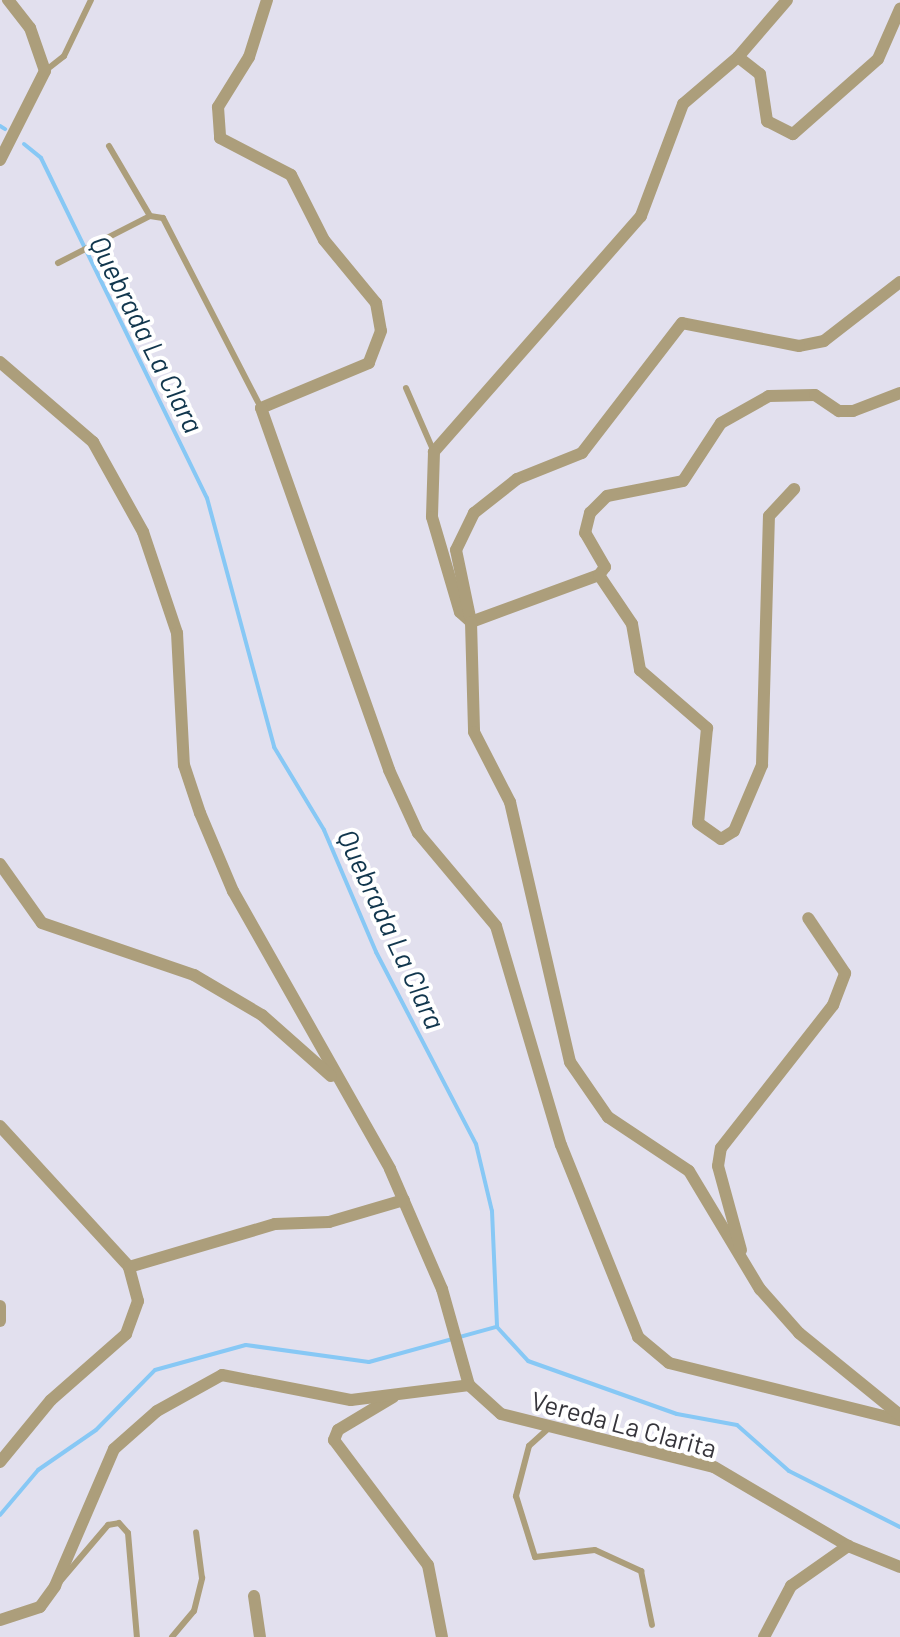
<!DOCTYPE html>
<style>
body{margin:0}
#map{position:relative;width:900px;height:1637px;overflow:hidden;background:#e2e0ee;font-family:Barlow,sans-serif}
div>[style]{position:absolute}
.stream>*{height:4px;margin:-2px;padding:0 2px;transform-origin:2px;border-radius:2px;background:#87c8f5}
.service>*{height:6px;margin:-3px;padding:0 3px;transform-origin:3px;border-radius:3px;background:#ac9e7b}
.minor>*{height:12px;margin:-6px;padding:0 6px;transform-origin:6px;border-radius:6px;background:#ac9e7b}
span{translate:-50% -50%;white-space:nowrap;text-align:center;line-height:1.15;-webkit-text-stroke:8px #fff;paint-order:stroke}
.street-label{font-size:26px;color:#36353b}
.water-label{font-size:28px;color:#11364d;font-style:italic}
</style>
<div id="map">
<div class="stream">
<i style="left:0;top:126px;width:6px;rotate:31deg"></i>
<i style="left:24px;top:144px;width:22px;rotate:39deg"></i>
<i style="left:41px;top:158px;width:378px;rotate:64deg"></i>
<i style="left:207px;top:498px;width:258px;rotate:74.9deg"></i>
<i style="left:274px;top:747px;width:97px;rotate:58.9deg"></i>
<i style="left:324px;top:830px;width:133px;rotate:66.9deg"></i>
<i style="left:376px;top:952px;width:216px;rotate:62.5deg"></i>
<i style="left:476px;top:1144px;width:69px;rotate:76.6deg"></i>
<i style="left:492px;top:1211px;width:116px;rotate:87.5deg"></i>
<i style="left:497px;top:1327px;width:46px;rotate:47.6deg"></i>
<i style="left:528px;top:1361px;width:158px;rotate:19.6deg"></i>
<i style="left:677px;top:1414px;width:61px;rotate:10.4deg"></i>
<i style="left:737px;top:1425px;width:69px;rotate:41.5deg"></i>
<i style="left:789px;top:1471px;width:124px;rotate:26.8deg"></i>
<i style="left:0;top:1515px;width:59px;rotate:-49.8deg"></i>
<i style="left:38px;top:1470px;width:70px;rotate:-34.6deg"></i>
<i style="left:96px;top:1430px;width:84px;rotate:-45.5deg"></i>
<i style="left:155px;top:1370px;width:94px;rotate:-15.4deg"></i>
<i style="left:246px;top:1345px;width:124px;rotate:7.9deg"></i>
<i style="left:369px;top:1362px;width:132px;rotate:-15.4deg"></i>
</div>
<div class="service">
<i style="left:45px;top:71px;width:24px;rotate:-38deg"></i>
<i style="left:64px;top:56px;width:62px;rotate:-64.3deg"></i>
<i style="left:109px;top:146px;width:81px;rotate:59.6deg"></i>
<i style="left:58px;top:263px;width:103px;rotate:-27.1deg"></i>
<i style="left:150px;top:216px;width:13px;rotate:9deg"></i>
<i style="left:163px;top:218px;width:214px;rotate:62.7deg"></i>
<i style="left:406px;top:388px;width:70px;rotate:66.4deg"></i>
<i style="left:550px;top:1427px;width:28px;rotate:138deg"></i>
<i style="left:529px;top:1446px;width:52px;rotate:104.6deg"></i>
<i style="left:516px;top:1496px;width:64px;rotate:72.7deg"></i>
<i style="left:535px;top:1557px;width:60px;rotate:-6.7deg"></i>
<i style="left:595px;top:1550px;width:51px;rotate:24.5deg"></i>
<i style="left:641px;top:1571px;width:55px;rotate:78.5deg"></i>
<i style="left:57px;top:1585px;width:79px;rotate:-49.6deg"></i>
<i style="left:108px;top:1525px;width:11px;rotate:-10deg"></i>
<i style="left:119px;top:1523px;width:13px;rotate:48deg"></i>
<i style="left:128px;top:1533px;width:104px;rotate:85.1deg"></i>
<i style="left:172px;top:1637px;width:34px;rotate:-50deg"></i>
<i style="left:194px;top:1611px;width:34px;rotate:-76deg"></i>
<i style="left:202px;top:1578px;width:46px;rotate:-97.4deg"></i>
</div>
<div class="minor">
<i style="left:267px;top:0;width:60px;rotate:107.5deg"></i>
<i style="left:249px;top:57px;width:59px;rotate:121.8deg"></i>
<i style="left:218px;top:107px;width:31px;rotate:86deg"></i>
<i style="left:220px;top:138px;width:80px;rotate:27.5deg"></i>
<i style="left:291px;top:175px;width:73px;rotate:63.1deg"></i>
<i style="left:324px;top:240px;width:82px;rotate:50.5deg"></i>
<i style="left:376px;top:303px;width:28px;rotate:80deg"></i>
<i style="left:381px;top:331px;width:34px;rotate:111deg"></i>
<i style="left:369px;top:363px;width:117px;rotate:157.4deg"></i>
<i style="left:261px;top:408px;width:384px;rotate:70.5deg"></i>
<i style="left:389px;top:770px;width:69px;rotate:65.3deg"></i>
<i style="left:418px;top:833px;width:121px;rotate:50deg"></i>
<i style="left:496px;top:926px;width:228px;rotate:73.5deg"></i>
<i style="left:561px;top:1145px;width:207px;rotate:68.1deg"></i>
<i style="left:638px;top:1337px;width:40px;rotate:40deg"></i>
<i style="left:669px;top:1363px;width:238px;rotate:13.9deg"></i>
<i style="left:787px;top:0;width:75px;rotate:130.7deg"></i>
<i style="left:738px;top:57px;width:72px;rotate:139.5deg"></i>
<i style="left:683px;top:104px;width:120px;rotate:110.6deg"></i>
<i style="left:641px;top:216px;width:314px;rotate:131.3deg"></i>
<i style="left:434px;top:452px;width:65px;rotate:91.8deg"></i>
<i style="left:432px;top:517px;width:99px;rotate:73.6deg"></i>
<i style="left:460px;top:612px;width:15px;rotate:42deg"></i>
<i style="left:471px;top:622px;width:136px;rotate:-20.2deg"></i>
<i style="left:599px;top:575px;width:10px;rotate:-53deg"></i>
<i style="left:605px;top:567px;width:39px;rotate:-120deg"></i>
<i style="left:585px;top:533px;width:21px;rotate:-76deg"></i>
<i style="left:590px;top:513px;width:24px;rotate:-45deg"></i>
<i style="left:607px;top:496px;width:77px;rotate:-11.2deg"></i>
<i style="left:683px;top:481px;width:69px;rotate:-56.8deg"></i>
<i style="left:721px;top:423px;width:55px;rotate:-29.4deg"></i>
<i style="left:769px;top:396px;width:46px;rotate:-1.2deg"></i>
<i style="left:815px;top:395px;width:29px;rotate:34deg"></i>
<i style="left:839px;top:411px;width:14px"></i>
<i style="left:853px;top:411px;width:50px;rotate:-21deg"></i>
<i style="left:738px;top:57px;width:28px;rotate:38deg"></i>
<i style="left:760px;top:74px;width:48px;rotate:81.5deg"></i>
<i style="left:767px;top:121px;width:29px;rotate:27deg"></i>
<i style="left:793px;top:134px;width:113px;rotate:-41.4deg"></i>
<i style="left:878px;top:59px;width:55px;rotate:-66.3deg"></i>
<i style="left:0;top:160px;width:100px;rotate:-63.2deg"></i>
<i style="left:45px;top:71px;width:46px;rotate:-109.2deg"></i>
<i style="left:30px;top:28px;width:36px;rotate:-128deg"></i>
<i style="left:900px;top:282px;width:96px;rotate:142.2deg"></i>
<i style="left:824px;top:341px;width:25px;rotate:169deg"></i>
<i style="left:799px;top:346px;width:119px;rotate:-168.9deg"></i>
<i style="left:682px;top:323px;width:164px;rotate:127.6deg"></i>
<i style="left:582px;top:453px;width:70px;rotate:158.2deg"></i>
<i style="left:517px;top:479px;width:55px;rotate:141.7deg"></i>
<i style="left:474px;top:513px;width:41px;rotate:115.9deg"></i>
<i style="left:456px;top:550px;width:74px;rotate:78.2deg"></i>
<i style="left:471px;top:622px;width:110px;rotate:88.4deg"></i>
<i style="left:474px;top:732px;width:79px;rotate:62.8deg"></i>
<i style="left:510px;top:802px;width:267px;rotate:77deg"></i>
<i style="left:570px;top:1062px;width:67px;rotate:55.4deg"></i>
<i style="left:608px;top:1117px;width:97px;rotate:33.7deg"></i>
<i style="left:689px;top:1171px;width:138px;rotate:59deg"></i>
<i style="left:760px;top:1289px;width:59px;rotate:48.4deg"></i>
<i style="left:799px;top:1333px;width:130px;rotate:39.1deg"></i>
<i style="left:0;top:362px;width:123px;rotate:40.7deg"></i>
<i style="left:93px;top:442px;width:103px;rotate:60.9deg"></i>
<i style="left:143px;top:532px;width:107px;rotate:71.4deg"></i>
<i style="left:177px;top:633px;width:132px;rotate:87deg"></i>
<i style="left:184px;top:765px;width:51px;rotate:71.6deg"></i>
<i style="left:200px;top:813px;width:85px;rotate:67.1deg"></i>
<i style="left:233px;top:891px;width:319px;rotate:60.5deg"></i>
<i style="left:390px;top:1169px;width:131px;rotate:66.6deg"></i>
<i style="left:442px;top:1289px;width:100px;rotate:74.3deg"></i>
<i style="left:469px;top:1385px;width:43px;rotate:42.2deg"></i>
<i style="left:501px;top:1414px;width:219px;rotate:14deg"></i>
<i style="left:714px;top:1467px;width:156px;rotate:30.5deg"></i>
<i style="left:848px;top:1546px;width:56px;rotate:22deg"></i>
<i style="left:599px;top:575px;width:59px;rotate:56deg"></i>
<i style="left:632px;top:624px;width:47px;rotate:80.1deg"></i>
<i style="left:640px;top:670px;width:89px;rotate:40.9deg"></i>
<i style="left:707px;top:728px;width:95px;rotate:95.4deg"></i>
<i style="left:698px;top:823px;width:28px;rotate:35deg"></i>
<i style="left:721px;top:839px;width:15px;rotate:-32deg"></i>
<i style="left:734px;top:831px;width:72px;rotate:-67deg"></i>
<i style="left:762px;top:765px;width:249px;rotate:-88.4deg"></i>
<i style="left:769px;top:516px;width:37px;rotate:-47deg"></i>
<i style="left:0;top:864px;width:72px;rotate:54.6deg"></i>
<i style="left:42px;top:923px;width:161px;rotate:18.9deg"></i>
<i style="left:194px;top:975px;width:79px;rotate:30.5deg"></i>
<i style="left:262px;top:1015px;width:92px;rotate:41.5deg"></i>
<i style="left:0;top:1126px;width:191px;rotate:47.5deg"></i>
<i style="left:741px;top:1250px;width:87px;rotate:-105.3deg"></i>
<i style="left:718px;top:1166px;width:18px;rotate:-81deg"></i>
<i style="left:721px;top:1148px;width:182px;rotate:-51.9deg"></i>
<i style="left:833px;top:1005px;width:34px;rotate:-69deg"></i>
<i style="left:845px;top:973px;width:66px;rotate:-123.9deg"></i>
<i style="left:0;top:1306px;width:15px;rotate:90deg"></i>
<i style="left:393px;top:1397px;width:64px;rotate:149deg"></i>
<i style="left:338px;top:1430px;width:11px;rotate:112deg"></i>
<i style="left:334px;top:1440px;width:156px;rotate:53.1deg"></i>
<i style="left:428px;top:1565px;width:73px;rotate:79deg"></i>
<i style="left:0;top:1462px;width:80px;rotate:-50.6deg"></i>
<i style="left:51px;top:1400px;width:100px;rotate:-41.3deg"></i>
<i style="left:126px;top:1334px;width:35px;rotate:-70deg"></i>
<i style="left:138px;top:1301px;width:35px;rotate:-105deg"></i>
<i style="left:129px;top:1267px;width:152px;rotate:-16.4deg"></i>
<i style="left:275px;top:1224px;width:54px;rotate:-2.1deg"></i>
<i style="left:329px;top:1222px;width:78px;rotate:-16.3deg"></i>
<i style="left:254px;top:1596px;width:41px;rotate:81.7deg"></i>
<i style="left:0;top:1620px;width:42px;rotate:-18deg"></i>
<i style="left:40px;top:1607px;width:26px;rotate:-54deg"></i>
<i style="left:55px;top:1586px;width:149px;rotate:-66.7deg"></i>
<i style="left:114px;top:1449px;width:57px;rotate:-41.5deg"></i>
<i style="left:157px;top:1411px;width:74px;rotate:-29deg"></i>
<i style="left:222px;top:1375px;width:131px;rotate:11deg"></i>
<i style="left:351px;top:1400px;width:119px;rotate:-7.2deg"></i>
<i style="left:764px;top:1637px;width:58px;rotate:-62.1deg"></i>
<i style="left:791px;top:1586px;width:70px;rotate:-35.1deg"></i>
</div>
<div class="street-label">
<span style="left:624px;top:1424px;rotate:15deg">Vereda La Clarita</span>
</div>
<div class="water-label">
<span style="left:147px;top:334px;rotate:63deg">Quebrada La Clara</span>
<span style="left:392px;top:929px;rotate:65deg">Quebrada La Clara</span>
</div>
</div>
